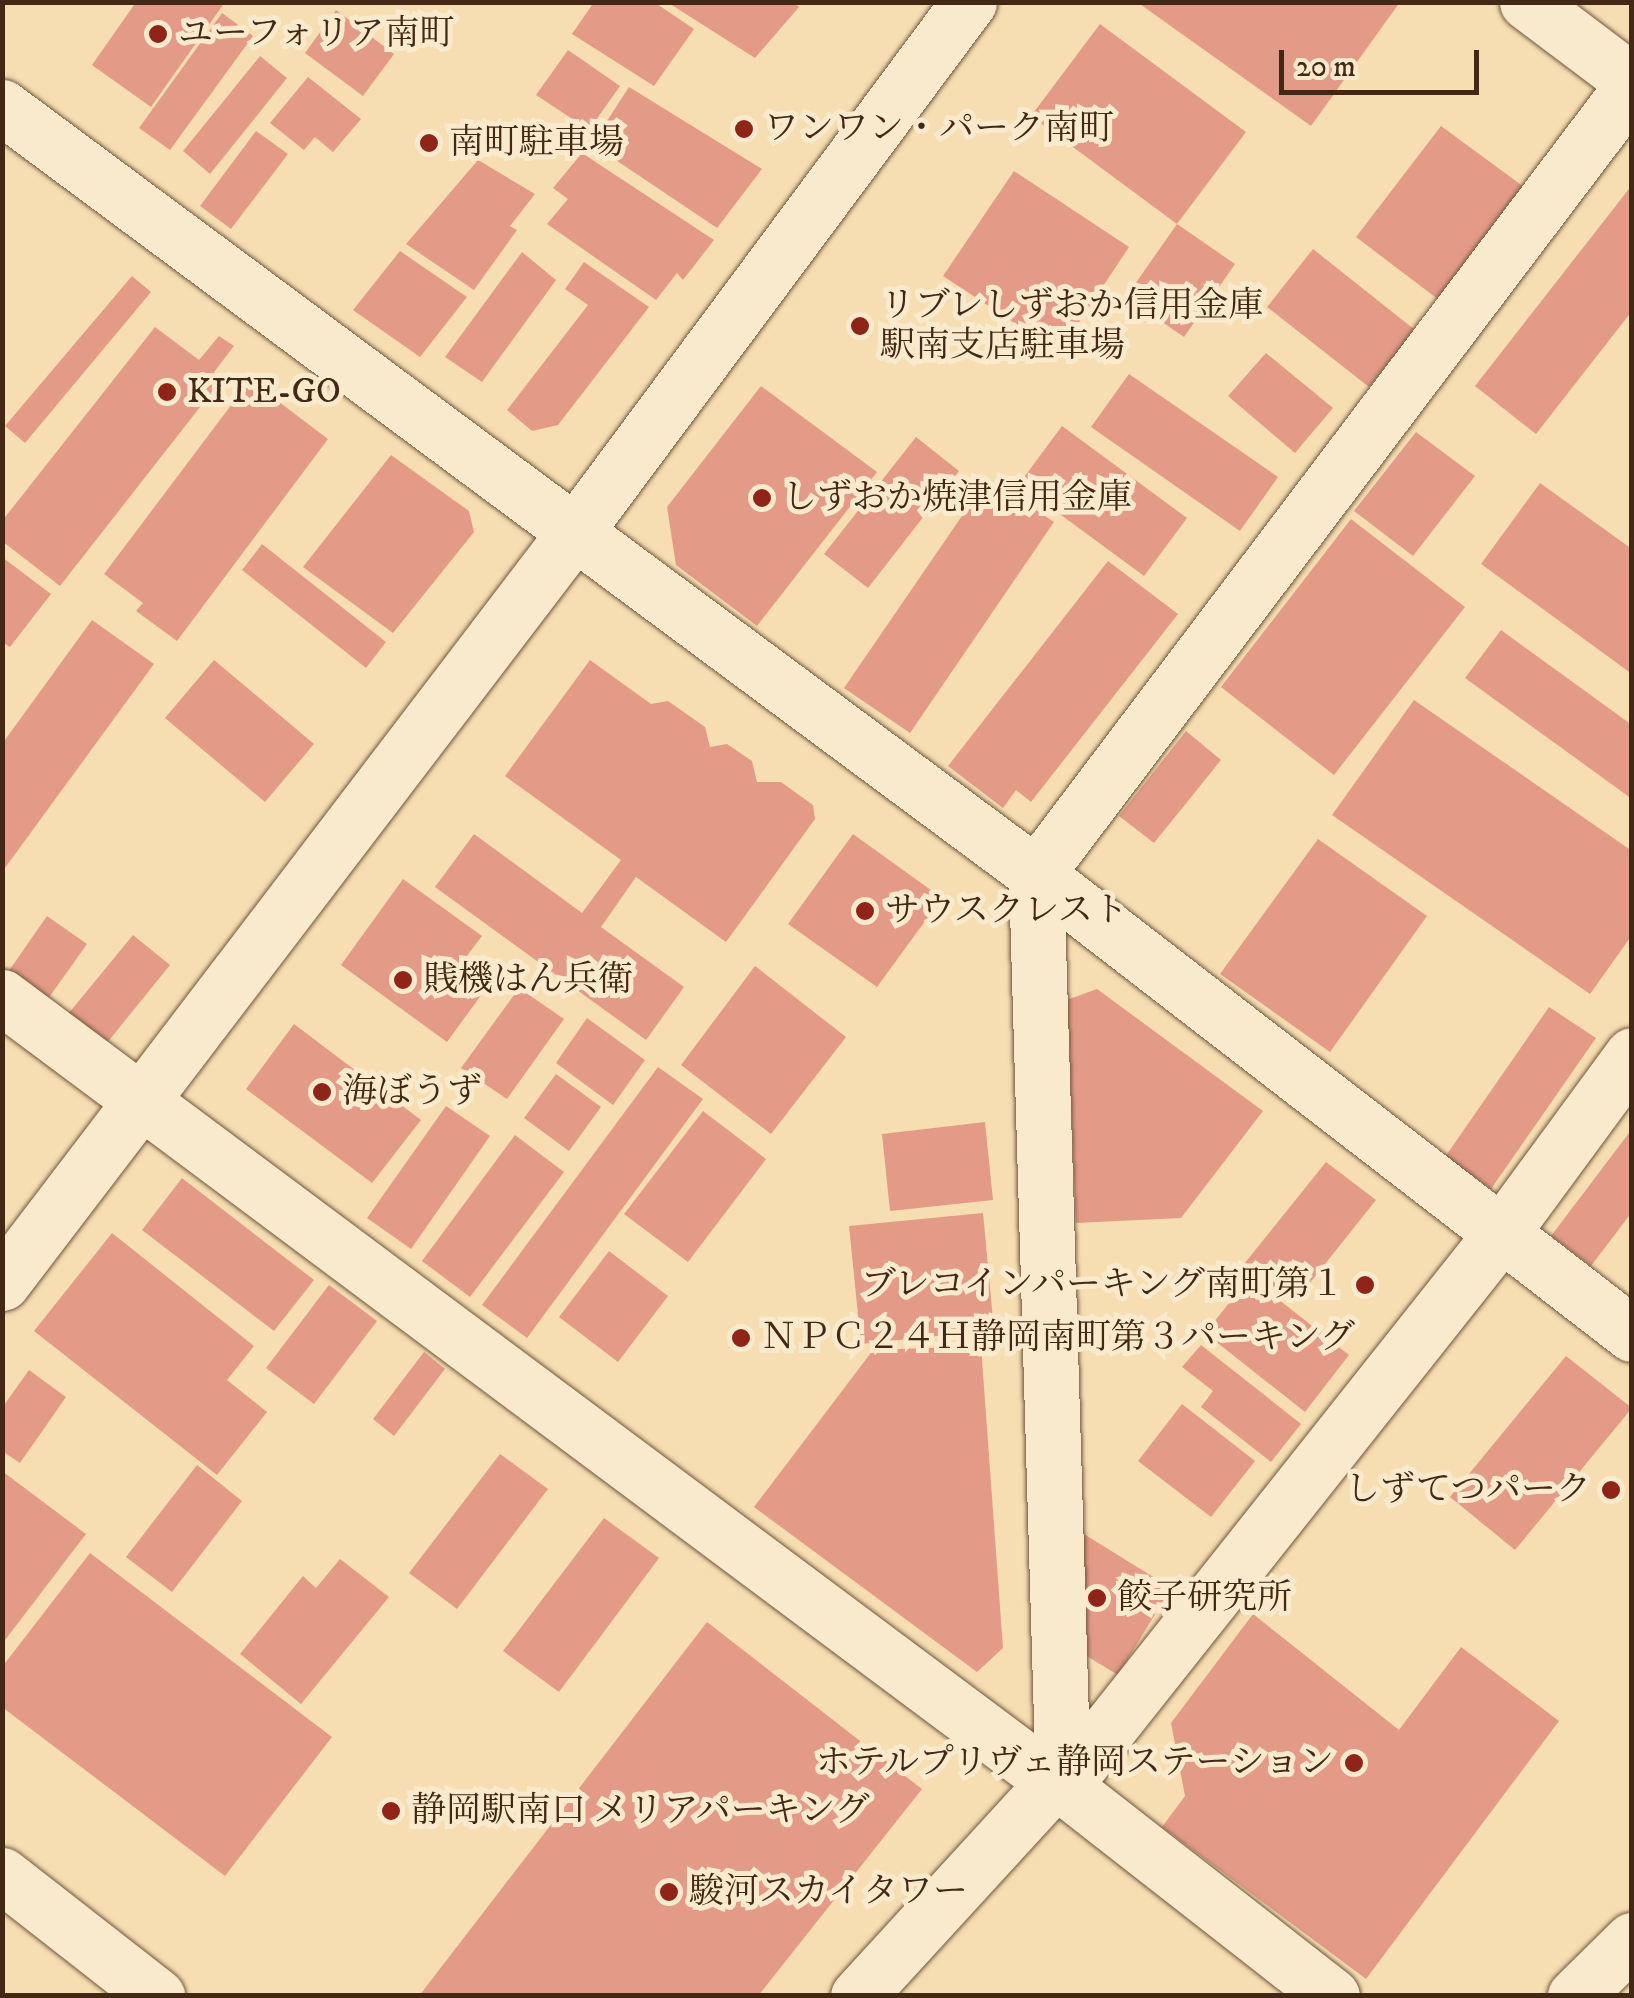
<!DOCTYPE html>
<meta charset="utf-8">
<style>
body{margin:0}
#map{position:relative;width:1634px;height:1998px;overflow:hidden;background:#f6deb2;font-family:"IM FELL DW Pica","Noto Serif JP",serif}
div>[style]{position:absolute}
.building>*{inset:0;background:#e39b88}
.roads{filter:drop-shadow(0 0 2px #70563c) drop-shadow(0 0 2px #70563c)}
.street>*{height:55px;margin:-27.5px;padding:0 27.5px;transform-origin:27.5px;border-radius:27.5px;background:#f9eacd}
.secondary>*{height:55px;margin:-27.5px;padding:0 27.5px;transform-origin:27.5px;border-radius:27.5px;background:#f9eacd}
.dots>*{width:28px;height:28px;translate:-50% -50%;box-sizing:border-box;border:5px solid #f9eacd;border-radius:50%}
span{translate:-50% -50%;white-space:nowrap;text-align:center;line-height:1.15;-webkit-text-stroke:10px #f9eacd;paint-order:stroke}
.poi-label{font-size:35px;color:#432915}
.left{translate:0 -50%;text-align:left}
.right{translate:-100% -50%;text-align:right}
.frame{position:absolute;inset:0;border:5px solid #432915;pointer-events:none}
.scale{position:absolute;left:1279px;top:50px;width:200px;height:45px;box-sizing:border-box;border:5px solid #432915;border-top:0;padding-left:12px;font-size:30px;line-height:35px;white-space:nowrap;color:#432915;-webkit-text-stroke:8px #f9eacd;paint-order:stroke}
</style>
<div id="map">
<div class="building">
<i style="clip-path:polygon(136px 2px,225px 2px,151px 107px,92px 65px)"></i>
<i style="clip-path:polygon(594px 2px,654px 2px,694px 29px,654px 86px,572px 34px)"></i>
<i style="clip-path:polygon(667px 2px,793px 2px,799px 7px,755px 58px)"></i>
<i style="clip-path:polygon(1137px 2px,1400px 2px,1311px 126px)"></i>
<i style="clip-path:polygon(336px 10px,394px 54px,363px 96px,305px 53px)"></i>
<i style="clip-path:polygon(222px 13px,253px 36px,170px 150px,139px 128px)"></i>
<i style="clip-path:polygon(1100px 24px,1246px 132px,1177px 224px,1031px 116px)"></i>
<i style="clip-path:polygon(568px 50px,620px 86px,589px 130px,536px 95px)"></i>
<i style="clip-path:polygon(260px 56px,287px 78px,210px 174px,183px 151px)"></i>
<i style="clip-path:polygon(308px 77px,361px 119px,333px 152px,315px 137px,304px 150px,270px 123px)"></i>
<i style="clip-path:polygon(629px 87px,762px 169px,717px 228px,592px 144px)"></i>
<i style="clip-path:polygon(1441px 126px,1524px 187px,1439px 300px,1356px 237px)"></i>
<i style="clip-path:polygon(256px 131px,288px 154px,231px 229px,200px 206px)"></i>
<i style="clip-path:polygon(582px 153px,714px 240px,683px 280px,677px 273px,656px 300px,547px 224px,568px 199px,553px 188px)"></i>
<i style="clip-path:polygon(478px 160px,535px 194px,510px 226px,517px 230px,474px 290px,406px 244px)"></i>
<i style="clip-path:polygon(1014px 171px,1129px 247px,1059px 352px,943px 276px)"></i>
<i style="clip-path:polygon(1632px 185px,1632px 311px,1536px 434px,1475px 386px)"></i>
<i style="clip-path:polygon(1177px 224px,1235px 264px,1184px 337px,1126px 297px)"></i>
<i style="clip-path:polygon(1313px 249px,1415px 330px,1369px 387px,1267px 307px)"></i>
<i style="clip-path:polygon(400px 251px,467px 297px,420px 357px,353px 310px)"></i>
<i style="clip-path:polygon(522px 252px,556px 280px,482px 382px,445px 357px)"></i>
<i style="clip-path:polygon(584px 262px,649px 307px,558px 425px,532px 431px,507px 410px,588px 305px,565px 289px)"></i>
<i style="clip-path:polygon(132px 276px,151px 292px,25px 443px,5px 426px)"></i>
<i style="clip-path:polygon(155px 327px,199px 360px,219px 336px,234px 346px,214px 372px,222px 379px,60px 586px,2px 541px,2px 521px)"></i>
<i style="clip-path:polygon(1266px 353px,1333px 408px,1295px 453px,1228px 396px)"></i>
<i style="clip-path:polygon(1129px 374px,1278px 477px,1240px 531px,1091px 427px)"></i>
<i style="clip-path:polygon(250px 380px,328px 439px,177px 641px,136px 611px,143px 603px,104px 574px)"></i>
<i style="clip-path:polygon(761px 386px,877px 472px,757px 626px,676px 565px,667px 507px)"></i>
<i style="clip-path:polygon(1062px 426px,1187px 518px,1144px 576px,1019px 484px)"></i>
<i style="clip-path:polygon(1416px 432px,1475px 476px,1413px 556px,1354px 511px)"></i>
<i style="clip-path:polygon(916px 437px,959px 471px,868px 588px,824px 554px)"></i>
<i style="clip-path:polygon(391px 455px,469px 511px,474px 532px,393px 633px,303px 567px)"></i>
<i style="clip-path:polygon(988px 478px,1054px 522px,910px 733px,844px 688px)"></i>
<i style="clip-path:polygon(1540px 483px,1632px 549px,1632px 674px,1481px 564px)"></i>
<i style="clip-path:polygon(1351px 519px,1465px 607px,1334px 775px,1221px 687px)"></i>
<i style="clip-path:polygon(262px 544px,386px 642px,366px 668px,242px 570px)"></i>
<i style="clip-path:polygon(2px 557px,51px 594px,10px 647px,2px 642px)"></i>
<i style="clip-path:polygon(1108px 561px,1178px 614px,1031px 802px,1016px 790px,1003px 808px,948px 766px)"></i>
<i style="clip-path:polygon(92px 620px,154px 664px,2px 872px,2px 744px)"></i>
<i style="clip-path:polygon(1501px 630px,1632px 725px,1632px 799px,1465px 678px)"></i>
<i style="clip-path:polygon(214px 660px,314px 744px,265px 802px,165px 718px)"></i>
<i style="clip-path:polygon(590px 660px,651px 704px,668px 701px,705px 727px,710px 747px,727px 744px,752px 761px,757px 782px,781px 782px,813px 805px,815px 819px,726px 942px,636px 877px,601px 927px,684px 987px,646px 1040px,435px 887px,474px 834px,582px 913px,621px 860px,505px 776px)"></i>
<i style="clip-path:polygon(1414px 700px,1632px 851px,1632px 935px,1590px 994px,1332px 815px)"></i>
<i style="clip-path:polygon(1186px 731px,1221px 760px,1154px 843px,1119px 816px)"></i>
<i style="clip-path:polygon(853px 834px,942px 898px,877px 987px,788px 924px)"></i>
<i style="clip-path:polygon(1318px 839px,1427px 916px,1330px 1052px,1220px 974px)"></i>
<i style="clip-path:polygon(403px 879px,482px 936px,453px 974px,482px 994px,447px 1042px,341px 965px)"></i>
<i style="clip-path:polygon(47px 916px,87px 944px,45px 1003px,6px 975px)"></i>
<i style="clip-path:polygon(133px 935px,170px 965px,102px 1049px,64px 1019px)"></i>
<i style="clip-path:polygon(755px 966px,846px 1037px,771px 1134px,681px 1065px)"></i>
<i style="clip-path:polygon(519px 988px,564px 1019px,507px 1099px,461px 1068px)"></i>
<i style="clip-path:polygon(1097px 989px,1263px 1111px,1181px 1218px,1076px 1223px,1067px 1000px)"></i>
<i style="clip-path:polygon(1549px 1007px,1596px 1038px,1491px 1189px,1445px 1157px)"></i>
<i style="clip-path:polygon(587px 1018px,645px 1060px,613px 1105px,556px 1063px)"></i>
<i style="clip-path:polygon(294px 1024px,421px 1120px,372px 1183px,246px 1089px)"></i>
<i style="clip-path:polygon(658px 1067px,703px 1099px,527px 1338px,482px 1305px)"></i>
<i style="clip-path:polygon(556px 1074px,601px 1107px,569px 1151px,524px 1118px)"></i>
<i style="clip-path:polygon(446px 1106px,490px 1136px,411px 1249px,367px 1218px)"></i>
<i style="clip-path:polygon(703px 1111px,766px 1159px,688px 1262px,624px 1214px)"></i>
<i style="clip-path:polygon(985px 1122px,993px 1200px,890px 1211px,882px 1134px)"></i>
<i style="clip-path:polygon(1632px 1129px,1632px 1212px,1591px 1266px,1551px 1236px)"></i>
<i style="clip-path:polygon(515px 1135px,564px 1172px,470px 1297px,422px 1261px)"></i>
<i style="clip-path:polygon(1326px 1162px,1376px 1200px,1294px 1303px,1244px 1264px)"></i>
<i style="clip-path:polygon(182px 1178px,314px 1280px,274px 1331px,142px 1230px)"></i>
<i style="clip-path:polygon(983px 1213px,994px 1330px,861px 1344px,849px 1226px)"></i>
<i style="clip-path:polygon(112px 1233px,254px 1346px,227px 1380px,267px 1412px,217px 1475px,34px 1331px)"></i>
<i style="clip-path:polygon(609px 1251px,668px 1296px,618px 1362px,559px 1317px)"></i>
<i style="clip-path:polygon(1250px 1277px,1349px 1355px,1305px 1412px,1205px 1333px)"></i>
<i style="clip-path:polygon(329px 1285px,377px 1321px,314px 1404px,266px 1368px)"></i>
<i style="clip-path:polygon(1201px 1345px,1301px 1424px,1271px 1462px,1201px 1407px,1213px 1391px,1182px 1367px)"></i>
<i style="clip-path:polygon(981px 1346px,1003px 1648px,977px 1672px,754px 1507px,873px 1350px)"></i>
<i style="clip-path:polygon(424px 1352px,445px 1369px,394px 1436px,373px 1419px)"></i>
<i style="clip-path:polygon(1566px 1356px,1632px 1408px,1515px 1550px,1450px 1497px)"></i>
<i style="clip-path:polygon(29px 1370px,66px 1397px,20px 1463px,2px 1451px,2px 1408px)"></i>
<i style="clip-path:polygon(1182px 1404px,1255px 1461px,1211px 1517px,1138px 1461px)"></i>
<i style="clip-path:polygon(500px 1454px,548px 1489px,457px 1609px,409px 1573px)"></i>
<i style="clip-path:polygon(197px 1465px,242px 1501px,172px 1592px,126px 1557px)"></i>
<i style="clip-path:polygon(2px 1471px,86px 1534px,2px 1644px)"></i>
<i style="clip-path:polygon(604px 1518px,659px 1558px,559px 1692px,503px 1651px)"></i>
<i style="clip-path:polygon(1084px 1534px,1171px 1588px,1118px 1675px,1085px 1655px)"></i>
<i style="clip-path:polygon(90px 1553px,332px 1737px,225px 1876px,2px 1707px,2px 1667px)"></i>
<i style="clip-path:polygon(340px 1559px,389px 1597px,301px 1704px,240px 1654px,303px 1576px,316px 1588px)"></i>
<i style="clip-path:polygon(1253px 1614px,1399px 1730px,1461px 1647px,1559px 1721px,1366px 1979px,1162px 1827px,1185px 1796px,1171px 1723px)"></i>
<i style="clip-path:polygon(707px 1622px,922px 1789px,758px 1996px,419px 1996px)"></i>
</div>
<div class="roads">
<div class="street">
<i style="left:2px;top:107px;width:1287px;rotate:36.57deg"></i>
<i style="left:1036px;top:874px;width:753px;rotate:37.66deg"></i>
<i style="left:2px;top:997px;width:1313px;rotate:36.73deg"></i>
<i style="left:858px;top:1996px;width:290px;rotate:-47.5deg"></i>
<i style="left:1054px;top:1782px;width:10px;rotate:24deg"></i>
<i style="left:1063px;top:1786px;width:912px;rotate:-91.7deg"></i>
<i style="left:1036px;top:874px;width:988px;rotate:-52.9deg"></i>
<i style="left:1332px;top:1996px;width:341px;rotate:-142deg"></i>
<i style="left:1063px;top:1786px;width:703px;rotate:-51.58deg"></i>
<i style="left:1500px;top:1235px;width:223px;rotate:-53.7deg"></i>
<i style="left:1575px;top:1996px;width:80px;rotate:-44.5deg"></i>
</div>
<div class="secondary">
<i style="left:1527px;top:2px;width:131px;rotate:37deg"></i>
<i style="left:2px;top:1283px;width:943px;rotate:-52.67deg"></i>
<i style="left:574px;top:533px;width:662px;rotate:-53.36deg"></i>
<i style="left:2px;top:1875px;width:197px;rotate:38deg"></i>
</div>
</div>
<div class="dots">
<i style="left:158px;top:34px;background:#8f2418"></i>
<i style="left:744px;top:129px;background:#8f2418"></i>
<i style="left:429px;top:143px;background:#8f2418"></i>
<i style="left:860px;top:326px;background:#8f2418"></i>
<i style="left:167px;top:392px;background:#8f2418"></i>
<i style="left:762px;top:498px;background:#8f2418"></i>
<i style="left:865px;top:911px;background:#8f2418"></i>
<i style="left:403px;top:980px;background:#8f2418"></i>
<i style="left:322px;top:1092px;background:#8f2418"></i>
<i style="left:1365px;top:1285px;background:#8f2418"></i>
<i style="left:741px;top:1338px;background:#8f2418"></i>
<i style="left:1611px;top:1490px;background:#8f2418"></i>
<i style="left:1097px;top:1598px;background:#8f2418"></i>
<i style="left:1354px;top:1763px;background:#8f2418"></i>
<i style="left:391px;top:1811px;background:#8f2418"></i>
<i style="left:669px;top:1892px;background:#8f2418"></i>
</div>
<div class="poi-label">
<span class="left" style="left:178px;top:34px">ユーフォリア南町</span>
<span class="left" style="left:764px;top:129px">ワンワン・パーク南町</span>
<span class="left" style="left:449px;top:143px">南町駐車場</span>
<span class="left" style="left:880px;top:326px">リブレしずおか信用金庫<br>駅南支店駐車場</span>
<span class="left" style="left:187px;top:392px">KITE-GO</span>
<span class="left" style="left:782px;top:498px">しずおか焼津信用金庫</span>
<span class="left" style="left:885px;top:911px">サウスクレスト</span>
<span class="left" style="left:423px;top:980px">賎機はん兵衛</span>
<span class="left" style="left:342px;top:1092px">海ぼうず</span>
<span class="right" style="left:1345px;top:1285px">ブレコインパーキング南町第１</span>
<span class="left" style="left:761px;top:1338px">ＮＰＣ２４Ｈ静岡南町第３パーキング</span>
<span class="right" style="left:1591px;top:1490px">しずてつパーク</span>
<span class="left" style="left:1117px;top:1598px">餃子研究所</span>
<span class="right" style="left:1334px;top:1763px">ホテルプリヴェ静岡ステーション</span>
<span class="left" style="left:411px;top:1811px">静岡駅南口 メリアパーキング</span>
<span class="left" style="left:689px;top:1892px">駿河スカイタワー</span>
</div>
<div class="frame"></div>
<div class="scale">20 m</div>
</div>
